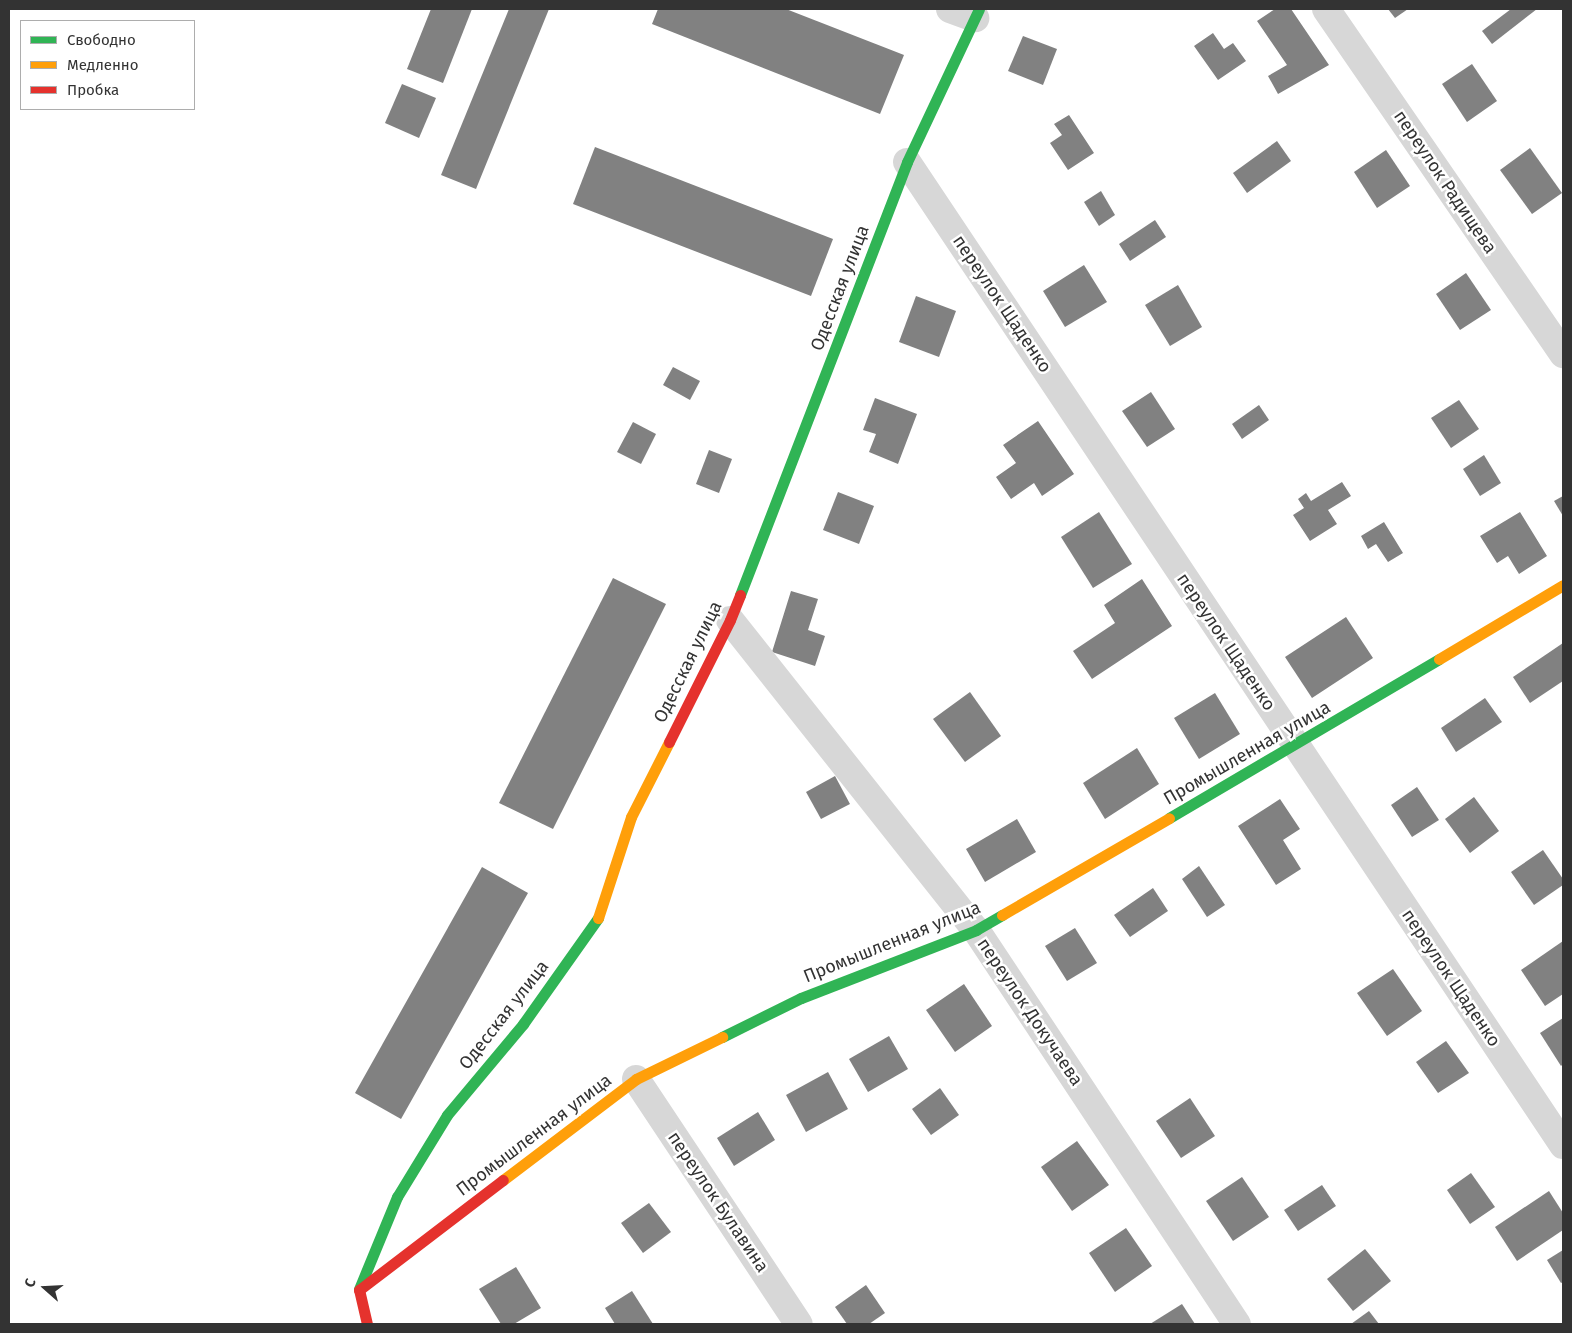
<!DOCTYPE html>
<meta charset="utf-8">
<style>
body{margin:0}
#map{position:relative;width:1572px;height:1333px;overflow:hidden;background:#fff;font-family:"Fira Sans",sans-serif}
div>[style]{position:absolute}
.building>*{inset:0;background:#818181}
.street>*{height:28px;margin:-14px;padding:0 14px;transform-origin:14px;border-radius:14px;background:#d7d7d7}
.fast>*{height:11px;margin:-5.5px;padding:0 5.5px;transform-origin:5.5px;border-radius:5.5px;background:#30b455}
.slow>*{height:11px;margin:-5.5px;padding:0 5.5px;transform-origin:5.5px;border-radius:5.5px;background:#ff9f0a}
.jam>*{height:11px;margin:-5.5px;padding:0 5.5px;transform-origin:5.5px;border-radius:5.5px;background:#e5322d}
span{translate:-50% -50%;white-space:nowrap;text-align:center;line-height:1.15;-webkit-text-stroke:5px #fff;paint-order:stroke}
.street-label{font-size:18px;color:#333}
.frame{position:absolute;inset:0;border:10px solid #333;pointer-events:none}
.legend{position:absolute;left:20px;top:20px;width:175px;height:90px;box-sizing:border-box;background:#fff;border:1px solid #adadad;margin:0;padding:6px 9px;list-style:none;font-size:15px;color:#333}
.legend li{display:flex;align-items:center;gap:10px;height:25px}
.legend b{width:25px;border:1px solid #adadad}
.north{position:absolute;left:20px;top:1263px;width:50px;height:50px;-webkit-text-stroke:4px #fff;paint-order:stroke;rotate:289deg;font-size:14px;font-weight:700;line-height:20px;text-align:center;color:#333}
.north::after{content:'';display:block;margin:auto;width:18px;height:22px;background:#333;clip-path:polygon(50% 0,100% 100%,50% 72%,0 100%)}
</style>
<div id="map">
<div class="building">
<i style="clip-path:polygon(431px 9px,472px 9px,443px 83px,407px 69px)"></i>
<i style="clip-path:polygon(509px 9px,549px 9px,476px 189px,441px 175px)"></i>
<i style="clip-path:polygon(658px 9px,786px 9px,904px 55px,880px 114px,652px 24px)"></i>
<i style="clip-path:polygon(1275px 9px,1291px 9px,1329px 65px,1278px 94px,1268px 76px,1287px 65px,1257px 21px)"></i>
<i style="clip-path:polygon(1388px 9px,1408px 9px,1395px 18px)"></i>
<i style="clip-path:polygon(1511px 9px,1537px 9px,1492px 44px,1482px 31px)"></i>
<i style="clip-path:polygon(1213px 33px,1224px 49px,1233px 43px,1246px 61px,1218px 80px,1194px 46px)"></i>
<i style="clip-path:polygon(1023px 36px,1057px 49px,1043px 85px,1008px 71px)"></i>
<i style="clip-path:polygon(1472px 64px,1497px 101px,1467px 122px,1442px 84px)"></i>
<i style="clip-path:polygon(402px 84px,436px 98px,419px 138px,385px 123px)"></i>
<i style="clip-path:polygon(1069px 115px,1094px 153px,1068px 170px,1050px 143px,1062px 135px,1054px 124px)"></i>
<i style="clip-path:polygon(1277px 141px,1291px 161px,1247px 193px,1233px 173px)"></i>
<i style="clip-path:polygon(595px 147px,833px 239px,811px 296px,573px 204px)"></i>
<i style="clip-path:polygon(1530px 148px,1562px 193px,1532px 214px,1500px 170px)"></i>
<i style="clip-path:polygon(1386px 150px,1410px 186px,1377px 208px,1354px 172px)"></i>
<i style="clip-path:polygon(1101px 191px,1115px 215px,1099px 226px,1084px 202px)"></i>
<i style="clip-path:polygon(1155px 220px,1166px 237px,1130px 261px,1119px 244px)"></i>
<i style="clip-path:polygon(1084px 265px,1107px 302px,1065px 327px,1043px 291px)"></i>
<i style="clip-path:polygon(1466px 273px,1491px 310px,1460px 330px,1436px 294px)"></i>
<i style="clip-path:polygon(1178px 285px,1202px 327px,1170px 346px,1145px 305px)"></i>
<i style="clip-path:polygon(916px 296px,956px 311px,939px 357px,899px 342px)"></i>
<i style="clip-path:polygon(673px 367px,700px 381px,690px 400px,663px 385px)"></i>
<i style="clip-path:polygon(1151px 392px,1175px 429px,1147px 447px,1122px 411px)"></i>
<i style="clip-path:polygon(875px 398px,917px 414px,898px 464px,869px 452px,876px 434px,863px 430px)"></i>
<i style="clip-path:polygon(1459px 400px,1479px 429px,1451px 448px,1431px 418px)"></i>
<i style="clip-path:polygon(1259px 405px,1269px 420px,1242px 439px,1232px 424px)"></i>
<i style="clip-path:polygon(1038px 421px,1074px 474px,1042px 496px,1034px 483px,1011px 499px,996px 477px,1016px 463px,1003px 445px)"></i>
<i style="clip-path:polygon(633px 422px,656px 434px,641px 464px,617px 452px)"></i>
<i style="clip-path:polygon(709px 450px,732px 459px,719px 493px,696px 484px)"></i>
<i style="clip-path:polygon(1484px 455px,1501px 483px,1480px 496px,1463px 469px)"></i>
<i style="clip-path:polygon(1342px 482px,1351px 496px,1328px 510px,1337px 524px,1310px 541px,1293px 515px,1304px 508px,1298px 499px,1306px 493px,1311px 501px)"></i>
<i style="clip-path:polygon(838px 492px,874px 506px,859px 544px,823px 530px)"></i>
<i style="clip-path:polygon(1563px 496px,1563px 516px,1554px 501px)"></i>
<i style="clip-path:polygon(1099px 512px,1132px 564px,1093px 588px,1061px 537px)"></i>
<i style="clip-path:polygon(1520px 512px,1547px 556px,1519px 574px,1508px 556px,1497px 563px,1480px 536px)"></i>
<i style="clip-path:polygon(1384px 522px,1403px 553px,1388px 562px,1376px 544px,1368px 549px,1361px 536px)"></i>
<i style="clip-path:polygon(613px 578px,666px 604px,553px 829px,499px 803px)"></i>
<i style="clip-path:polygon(1142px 579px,1172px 626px,1092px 679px,1073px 651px,1115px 623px,1104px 605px)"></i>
<i style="clip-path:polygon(791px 591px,818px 599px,808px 630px,825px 636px,815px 666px,772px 652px)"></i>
<i style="clip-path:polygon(1346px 617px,1373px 658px,1312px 698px,1285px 657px)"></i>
<i style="clip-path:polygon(1563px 643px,1563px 681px,1530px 703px,1513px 677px)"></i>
<i style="clip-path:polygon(970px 692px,1001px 736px,965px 762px,933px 719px)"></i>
<i style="clip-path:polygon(1215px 693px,1240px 734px,1199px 759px,1174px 718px)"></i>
<i style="clip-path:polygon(1485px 698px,1502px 722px,1456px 752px,1441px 728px)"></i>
<i style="clip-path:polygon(1137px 748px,1159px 784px,1105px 819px,1083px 783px)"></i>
<i style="clip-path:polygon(835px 776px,850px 804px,821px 819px,806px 792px)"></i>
<i style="clip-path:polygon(1417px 787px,1439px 820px,1412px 837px,1391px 805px)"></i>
<i style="clip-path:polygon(1474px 797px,1499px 831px,1470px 853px,1445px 819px)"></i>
<i style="clip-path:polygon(1280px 799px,1300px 829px,1283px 840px,1301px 869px,1276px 885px,1238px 826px)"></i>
<i style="clip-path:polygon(1017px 819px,1036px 852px,985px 882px,966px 849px)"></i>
<i style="clip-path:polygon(1543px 850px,1563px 879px,1563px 885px,1534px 905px,1511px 872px)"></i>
<i style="clip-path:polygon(1199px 866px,1225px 905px,1207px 917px,1182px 879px)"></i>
<i style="clip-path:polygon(482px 867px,528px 893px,401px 1119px,355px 1093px)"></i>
<i style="clip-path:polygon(1153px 888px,1168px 911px,1130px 937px,1114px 915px)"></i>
<i style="clip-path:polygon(1075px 928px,1097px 963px,1067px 981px,1045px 946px)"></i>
<i style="clip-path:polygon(1563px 941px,1563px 994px,1545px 1006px,1521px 970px)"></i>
<i style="clip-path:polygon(1393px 969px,1422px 1011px,1387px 1036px,1357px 993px)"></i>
<i style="clip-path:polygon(964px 984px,992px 1026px,955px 1052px,926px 1010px)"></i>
<i style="clip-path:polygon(1563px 1018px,1563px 1064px,1561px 1066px,1540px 1033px)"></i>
<i style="clip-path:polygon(889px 1036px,908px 1069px,868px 1092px,849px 1059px)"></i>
<i style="clip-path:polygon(1446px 1041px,1469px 1073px,1438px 1093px,1416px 1062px)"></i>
<i style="clip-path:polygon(828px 1072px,848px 1109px,806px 1132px,786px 1095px)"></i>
<i style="clip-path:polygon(940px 1088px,959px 1115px,931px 1135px,912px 1109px)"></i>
<i style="clip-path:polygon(1190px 1098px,1215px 1136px,1181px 1158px,1156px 1121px)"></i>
<i style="clip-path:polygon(758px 1112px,775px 1140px,734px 1166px,717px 1138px)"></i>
<i style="clip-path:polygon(1077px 1141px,1109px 1185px,1072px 1211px,1041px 1167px)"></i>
<i style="clip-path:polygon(1471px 1173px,1495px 1207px,1470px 1224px,1447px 1190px)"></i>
<i style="clip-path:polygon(1242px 1177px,1269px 1217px,1233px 1241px,1206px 1201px)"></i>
<i style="clip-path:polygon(1322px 1185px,1336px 1206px,1298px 1231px,1284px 1210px)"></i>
<i style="clip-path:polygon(1549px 1191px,1563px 1213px,1563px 1230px,1517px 1261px,1495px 1227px)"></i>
<i style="clip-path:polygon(649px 1203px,671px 1232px,643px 1253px,621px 1223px)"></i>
<i style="clip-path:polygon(1126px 1228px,1152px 1266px,1115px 1292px,1089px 1253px)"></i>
<i style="clip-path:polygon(1365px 1249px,1391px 1281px,1353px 1311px,1327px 1279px)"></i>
<i style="clip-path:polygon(1563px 1250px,1563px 1282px,1561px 1283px,1547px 1260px)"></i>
<i style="clip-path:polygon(516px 1267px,541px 1308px,514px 1324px,501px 1324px,479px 1289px)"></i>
<i style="clip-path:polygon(866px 1285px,885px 1313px,869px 1324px,847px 1324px,835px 1307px)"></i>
<i style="clip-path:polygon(632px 1291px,653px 1324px,615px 1324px,605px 1308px)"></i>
<i style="clip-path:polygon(1182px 1304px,1195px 1324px,1150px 1324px)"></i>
<i style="clip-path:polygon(1369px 1311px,1379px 1324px,1351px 1324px)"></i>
</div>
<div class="street">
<i style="left:950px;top:9px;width:27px;rotate:20deg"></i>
<i style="left:1326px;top:9px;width:419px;rotate:55.5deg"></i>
<i style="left:907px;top:162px;width:1182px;rotate:56.28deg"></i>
<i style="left:730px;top:620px;width:396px;rotate:51.6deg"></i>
<i style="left:976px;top:930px;width:473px;rotate:56.5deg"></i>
<i style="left:636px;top:1079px;width:294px;rotate:56.4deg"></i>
</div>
<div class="fast">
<i style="left:740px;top:595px;width:464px;rotate:-68.9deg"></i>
<i style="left:907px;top:162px;width:169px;rotate:-64.8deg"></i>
<i style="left:1169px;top:818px;width:313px;rotate:-30.5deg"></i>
<i style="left:722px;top:1037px;width:88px;rotate:-26.3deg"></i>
<i style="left:801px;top:998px;width:188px;rotate:-21.2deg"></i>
<i style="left:976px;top:930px;width:30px;rotate:-30deg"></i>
<i style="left:359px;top:1289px;width:100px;rotate:-67.6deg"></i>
<i style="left:397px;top:1197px;width:96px;rotate:-58.6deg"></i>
<i style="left:447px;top:1115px;width:119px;rotate:-50.1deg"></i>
<i style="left:523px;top:1024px;width:130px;rotate:-54.7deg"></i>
</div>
<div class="slow">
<i style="left:1439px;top:659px;width:144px;rotate:-30.8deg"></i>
<i style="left:1002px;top:915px;width:193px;rotate:-30.1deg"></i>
<i style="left:598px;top:918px;width:106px;rotate:-71.9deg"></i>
<i style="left:631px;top:817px;width:84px;rotate:-63.1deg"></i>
<i style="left:503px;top:1180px;width:167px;rotate:-37.2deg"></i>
<i style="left:636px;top:1079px;width:96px;rotate:-26deg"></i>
</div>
<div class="jam">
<i style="left:669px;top:742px;width:136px;rotate:-63.4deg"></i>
<i style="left:730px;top:620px;width:27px;rotate:-68deg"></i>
<i style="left:367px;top:1324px;width:35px;rotate:-103deg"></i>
<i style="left:359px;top:1290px;width:181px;rotate:-37.4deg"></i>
</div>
<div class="street-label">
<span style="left:1445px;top:182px;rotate:56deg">переулок Радищева</span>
<span style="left:840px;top:288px;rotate:-69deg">Одесская улица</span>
<span style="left:1002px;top:304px;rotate:56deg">переулок Щаденко</span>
<span style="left:1226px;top:642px;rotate:56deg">переулок Щаденко</span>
<span style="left:688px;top:662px;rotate:-64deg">Одесская улица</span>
<span style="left:1247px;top:753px;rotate:-30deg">Промышленная улица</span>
<span style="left:892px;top:942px;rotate:-22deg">Промышленная улица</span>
<span style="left:1451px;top:978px;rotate:56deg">переулок Щаденко</span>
<span style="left:1030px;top:1012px;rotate:56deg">переулок Докучаева</span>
<span style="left:504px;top:1015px;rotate:-52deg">Одесская улица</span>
<span style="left:534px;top:1135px;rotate:-37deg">Промышленная улица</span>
<span style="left:718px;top:1202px;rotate:56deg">переулок Булавина</span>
</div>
<div class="frame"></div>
<ul class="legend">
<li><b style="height:6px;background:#30b455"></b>Свободно</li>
<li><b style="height:6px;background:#ff9f0a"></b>Медленно</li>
<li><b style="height:6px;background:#e5322d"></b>Пробка</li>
</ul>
<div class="north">С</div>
</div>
